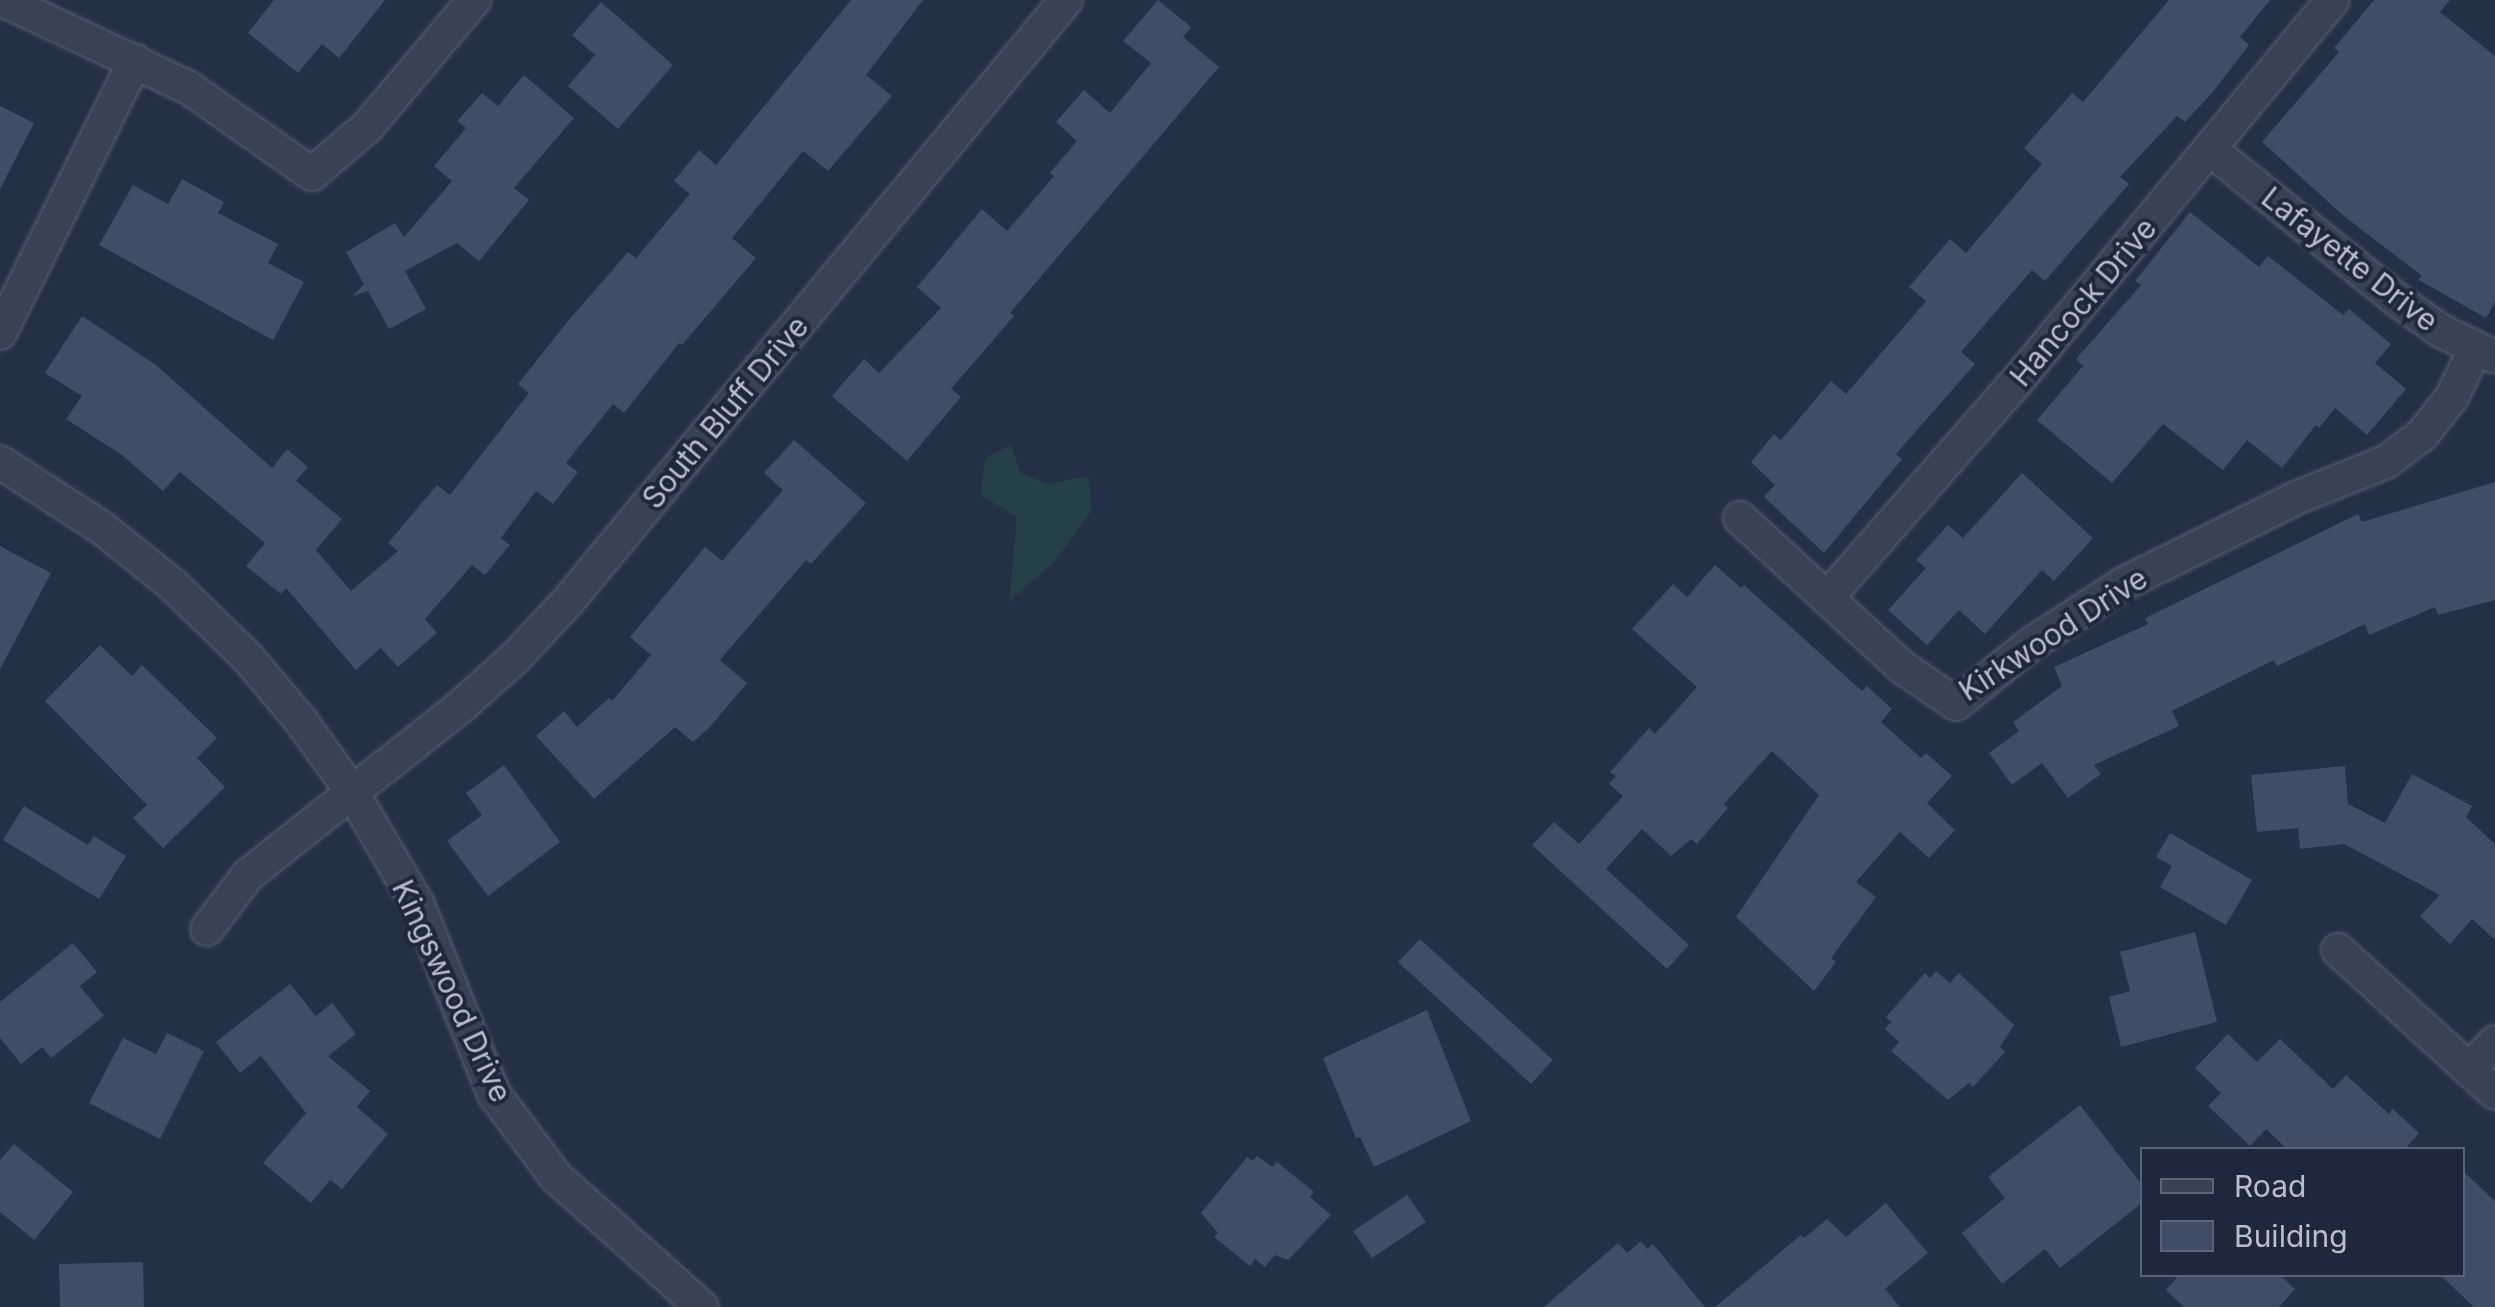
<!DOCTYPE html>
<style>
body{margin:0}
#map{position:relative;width:2495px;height:1307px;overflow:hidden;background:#243046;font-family:Inter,sans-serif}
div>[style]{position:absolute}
.green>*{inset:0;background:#264047}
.building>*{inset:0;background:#414c67}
.roads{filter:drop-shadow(0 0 2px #586072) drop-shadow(0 0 2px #586072)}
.minor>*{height:32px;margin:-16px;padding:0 16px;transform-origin:16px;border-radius:16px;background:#394255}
span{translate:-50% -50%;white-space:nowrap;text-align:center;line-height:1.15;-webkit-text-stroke:8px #1e273b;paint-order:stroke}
.street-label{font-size:30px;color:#b7bece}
.legend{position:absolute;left:2140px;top:1147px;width:325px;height:130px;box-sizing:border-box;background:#1e273b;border:2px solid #5b6376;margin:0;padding:12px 18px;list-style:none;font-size:30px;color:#b7bece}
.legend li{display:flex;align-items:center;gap:20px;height:50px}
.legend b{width:50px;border:2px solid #5b6376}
</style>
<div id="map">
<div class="green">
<i style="clip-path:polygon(1011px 445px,1021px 474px,1048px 484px,1088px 476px,1092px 510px,1055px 561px,1009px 601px,1017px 517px,981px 495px,985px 459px)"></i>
</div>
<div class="building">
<i style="clip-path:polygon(274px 0,385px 0,339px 58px,322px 44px,298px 73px,248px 33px)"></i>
<i style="clip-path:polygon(851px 0,923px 0,866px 75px,892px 96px,828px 171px,803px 151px,732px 238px,756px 258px,682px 345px,679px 343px,624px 413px,613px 404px,566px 463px,578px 472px,553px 504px,536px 491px,501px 538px,510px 545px,485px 575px,472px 565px,425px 619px,437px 633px,398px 667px,381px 648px,356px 670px,286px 588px,281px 594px,246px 566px,265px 543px,180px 472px,163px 491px,122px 455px,66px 419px,82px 396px,45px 373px,82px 316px,156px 365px,272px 468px,287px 449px,308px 467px,296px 481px,342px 519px,316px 550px,351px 591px,398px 551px,388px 543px,437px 485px,450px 495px,529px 393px,518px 384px,568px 321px,628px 252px,636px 258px,690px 194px,674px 181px,699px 150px,716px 165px)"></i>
<i style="clip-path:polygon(1158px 0,1191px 27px,1183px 37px,1219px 67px,1010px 313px,1014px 316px,951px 389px,961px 397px,907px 461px,832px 396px,864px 359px,879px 373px,941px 308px,917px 287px,982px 209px,1007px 231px,1054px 176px,1050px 173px,1077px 141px,1056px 122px,1084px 90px,1110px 113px,1151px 63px,1123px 41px)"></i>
<i style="clip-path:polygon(2169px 0,2270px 0,2240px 37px,2249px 45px,2212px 93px,2185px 122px,2177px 116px,2120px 177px,2129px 184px,2045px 281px,2032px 270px,1961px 352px,1975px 364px,1896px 454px,1902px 459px,1824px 553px,1764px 497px,1775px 485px,1751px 462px,1774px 434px,1781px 440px,1831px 381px,1846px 394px,1926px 301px,1909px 287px,1950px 239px,1966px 253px,2042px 164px,2024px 148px,2072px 93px,2083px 102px)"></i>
<i style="clip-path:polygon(2374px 0,2450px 0,2440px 12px,2495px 56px,2495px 302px,2486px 318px,2419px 280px,2421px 275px,2345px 217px,2262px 142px,2339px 52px,2334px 48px)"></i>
<i style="clip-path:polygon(601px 2px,673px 65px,618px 129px,568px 86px,595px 55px,572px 35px)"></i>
<i style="clip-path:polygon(524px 75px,574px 118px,514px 188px,529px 200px,479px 261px,457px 243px,405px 271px,426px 309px,389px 329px,368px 291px,353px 296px,364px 284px,346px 252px,395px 223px,404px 237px,452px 181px,434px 166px,466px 128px,457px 121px,482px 93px,498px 106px)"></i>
<i style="clip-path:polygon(0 106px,34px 123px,0 189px)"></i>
<i style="clip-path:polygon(182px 179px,224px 202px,218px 213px,278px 244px,268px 263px,304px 282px,273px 340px,99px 245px,133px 185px,168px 204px)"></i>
<i style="clip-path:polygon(2190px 212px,2259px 267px,2268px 256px,2343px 315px,2349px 309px,2391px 344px,2375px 363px,2406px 389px,2367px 435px,2335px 408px,2319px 428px,2316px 425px,2282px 468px,2247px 440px,2223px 470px,2163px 424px,2112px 483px,2037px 420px,2083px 366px,2076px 359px,2141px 285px,2135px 281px)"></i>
<i style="clip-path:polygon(794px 440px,866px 503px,811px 564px,806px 560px,720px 660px,747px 683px,709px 728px,693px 742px,675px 727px,594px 799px,536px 736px,564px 711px,577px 727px,609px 698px,612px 701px,651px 655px,630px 637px,705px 547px,722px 561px,783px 490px,764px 473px)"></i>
<i style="clip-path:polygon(2022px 473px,2093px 538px,2054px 581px,2042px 570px,1985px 634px,1959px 610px,1927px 645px,1888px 610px,1926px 568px,1916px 560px,1948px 525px,1963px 538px)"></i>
<i style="clip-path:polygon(2495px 482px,2495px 600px,2438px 615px,2435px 607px,2369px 635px,2365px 624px,2277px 666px,2274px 660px,2172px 711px,2179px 726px,2094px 765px,2101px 774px,2068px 798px,2042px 763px,2012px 785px,1989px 753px,2019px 731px,2013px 722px,2062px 686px,2054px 667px,2148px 624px,2145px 618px,2358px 514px,2362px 522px)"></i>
<i style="clip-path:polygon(0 546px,51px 573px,0 669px)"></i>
<i style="clip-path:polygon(1715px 565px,1741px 588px,1744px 585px,1862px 691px,1867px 686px,1892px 709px,1881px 722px,1921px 758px,1926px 753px,1952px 776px,1927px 803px,1955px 830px,1929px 858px,1900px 832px,1856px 882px,1876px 897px,1831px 958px,1836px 962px,1814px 991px,1736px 917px,1819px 795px,1772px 751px,1724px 804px,1728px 808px,1697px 844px,1691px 839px,1671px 856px,1642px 829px,1606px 869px,1689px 945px,1667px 969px,1532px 845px,1554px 822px,1579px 844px,1623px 796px,1609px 784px,1616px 776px,1610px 772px,1649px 728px,1655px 734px,1697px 687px,1632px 629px,1673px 584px,1687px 597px)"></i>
<i style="clip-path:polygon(100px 645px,132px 676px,142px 665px,217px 738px,197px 758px,225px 787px,163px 848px,133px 818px,147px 805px,45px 701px)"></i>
<i style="clip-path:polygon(504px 765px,560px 842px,488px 896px,447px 841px,482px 815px,466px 793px)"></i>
<i style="clip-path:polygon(2345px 766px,2348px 804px,2385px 823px,2412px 774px,2472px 806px,2466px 817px,2495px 844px,2495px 940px,2472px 919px,2450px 944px,2420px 916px,2440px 895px,2344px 844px,2300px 849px,2298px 828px,2257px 832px,2251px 775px)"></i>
<i style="clip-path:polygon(24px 806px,88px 845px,94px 836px,126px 856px,99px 899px,3px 840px)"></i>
<i style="clip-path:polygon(2170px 833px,2252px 880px,2226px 925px,2160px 887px,2172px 866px,2156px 857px)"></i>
<i style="clip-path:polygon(2195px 932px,2217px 1022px,2121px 1047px,2109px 997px,2130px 991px,2120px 952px)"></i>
<i style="clip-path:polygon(1420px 939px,1553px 1060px,1531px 1084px,1398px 962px)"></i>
<i style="clip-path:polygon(73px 943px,97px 972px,80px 986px,104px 1016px,51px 1058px,42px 1047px,21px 1064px,0 1038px,0 1002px)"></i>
<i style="clip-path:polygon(1936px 971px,1950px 983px,1959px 973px,2014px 1025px,2000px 1047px,2005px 1052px,1973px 1087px,1969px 1083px,1948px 1100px,1891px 1051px,1899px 1042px,1885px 1029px,1891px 1022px,1886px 1017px,1925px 973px,1930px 978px)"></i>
<i style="clip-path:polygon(290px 984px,316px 1016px,332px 1003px,356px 1034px,328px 1056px,370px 1091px,357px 1107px,388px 1134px,342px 1189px,330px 1180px,311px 1203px,263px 1163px,306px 1113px,261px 1056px,240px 1073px,216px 1042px)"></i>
<i style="clip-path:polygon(1427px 1010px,1471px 1121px,1374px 1167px,1360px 1137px,1356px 1138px,1323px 1058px)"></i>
<i style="clip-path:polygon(167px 1033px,204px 1051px,160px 1139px,89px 1103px,123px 1038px,156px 1054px)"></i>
<i style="clip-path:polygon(2228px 1034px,2257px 1062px,2280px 1039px,2333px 1089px,2346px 1075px,2389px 1114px,2393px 1109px,2419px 1133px,2404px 1150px,2288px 1150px,2266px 1129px,2250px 1146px,2208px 1106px,2221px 1093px,2195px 1068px)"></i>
<i style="clip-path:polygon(2080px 1105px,2142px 1185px,2142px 1203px,2060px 1268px,2045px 1249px,2002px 1284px,1962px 1233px,2005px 1198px,1988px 1177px)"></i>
<i style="clip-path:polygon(14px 1144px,73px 1192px,34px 1240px,0 1212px,0 1160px)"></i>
<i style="clip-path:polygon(1257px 1156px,1272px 1167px,1277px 1162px,1314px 1192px,1310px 1197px,1331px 1215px,1288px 1260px,1275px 1255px,1265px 1267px,1255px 1259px,1250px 1266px,1214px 1237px,1218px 1233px,1201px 1213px,1247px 1157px,1252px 1161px)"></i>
<i style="clip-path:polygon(2462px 1170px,2495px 1201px,2495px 1307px,2474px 1307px,2439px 1274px,2462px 1274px)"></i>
<i style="clip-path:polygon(1407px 1195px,1426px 1222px,1372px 1258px,1353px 1231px)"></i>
<i style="clip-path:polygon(1886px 1203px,1928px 1253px,1885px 1289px,1900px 1307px,1715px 1307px,1801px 1235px,1804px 1238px,1827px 1219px,1846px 1237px)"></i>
<i style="clip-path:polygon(1641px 1241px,1647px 1249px,1653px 1244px,1705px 1307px,1544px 1307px,1618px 1243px,1627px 1253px)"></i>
<i style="clip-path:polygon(143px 1262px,144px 1307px,60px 1307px,59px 1264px)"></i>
<i style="clip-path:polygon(2180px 1274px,2279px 1274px,2295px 1289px,2279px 1307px,2184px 1307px,2166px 1290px)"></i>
</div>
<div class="roads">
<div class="minor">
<i style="left:3px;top:0;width:206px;rotate:25.3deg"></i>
<i style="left:189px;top:88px;width:150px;rotate:35deg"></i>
<i style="left:312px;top:174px;width:74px;rotate:-40.6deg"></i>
<i style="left:368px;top:126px;width:165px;rotate:-49.9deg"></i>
<i style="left:2211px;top:150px;width:238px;rotate:38.8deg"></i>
<i style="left:2396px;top:299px;width:55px;rotate:35.4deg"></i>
<i style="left:2441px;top:331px;width:58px;rotate:25.7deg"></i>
<i style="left:0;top:333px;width:304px;rotate:-63.6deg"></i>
<i style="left:0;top:462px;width:121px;rotate:32.9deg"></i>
<i style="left:102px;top:528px;width:91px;rotate:38.8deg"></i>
<i style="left:173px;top:585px;width:106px;rotate:44.2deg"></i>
<i style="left:249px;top:659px;width:81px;rotate:50deg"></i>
<i style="left:301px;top:721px;width:87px;rotate:54.3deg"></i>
<i style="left:352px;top:792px;width:131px;rotate:59.7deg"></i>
<i style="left:418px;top:905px;width:204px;rotate:68.1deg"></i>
<i style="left:494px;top:1094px;width:104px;rotate:53.2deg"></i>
<i style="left:556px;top:1177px;width:195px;rotate:41.7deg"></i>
<i style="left:1740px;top:518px;width:220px;rotate:42.6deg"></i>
<i style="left:1902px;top:667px;width:65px;rotate:34.4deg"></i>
<i style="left:1956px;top:704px;width:96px;rotate:-38.7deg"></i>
<i style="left:2031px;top:644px;width:110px;rotate:-33.1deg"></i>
<i style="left:2123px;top:584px;width:193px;rotate:-26.4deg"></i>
<i style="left:2296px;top:498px;width:97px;rotate:-21.8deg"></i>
<i style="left:2386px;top:462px;width:45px;rotate:-36.9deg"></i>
<i style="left:2422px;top:435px;width:48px;rotate:-51.7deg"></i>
<i style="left:2452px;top:397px;width:53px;rotate:-64.4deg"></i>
<i style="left:1827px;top:598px;width:291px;rotate:-48.8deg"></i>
<i style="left:2019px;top:379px;width:492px;rotate:-50.4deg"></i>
<i style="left:207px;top:929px;width:68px;rotate:-52.8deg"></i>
<i style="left:248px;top:875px;width:269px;rotate:-38.4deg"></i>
<i style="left:459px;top:708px;width:75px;rotate:-41.8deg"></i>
<i style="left:515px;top:658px;width:79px;rotate:-47deg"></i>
<i style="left:569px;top:600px;width:779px;rotate:-50.36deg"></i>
<i style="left:2338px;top:950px;width:212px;rotate:42.3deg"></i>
<i style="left:2469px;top:1070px;width:38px;rotate:-47deg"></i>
</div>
</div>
<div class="street-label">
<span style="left:2350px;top:259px;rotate:38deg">Lafayette Drive</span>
<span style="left:2083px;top:302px;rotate:-50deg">Hancock Drive</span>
<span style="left:725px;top:412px;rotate:-50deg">South Bluff Drive</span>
<span style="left:2053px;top:634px;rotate:-33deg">Kirkwood Drive</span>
<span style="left:452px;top:991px;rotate:65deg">Kingswood Drive</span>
</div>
<ul class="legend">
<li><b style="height:12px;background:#394255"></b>Road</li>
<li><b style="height:28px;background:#414c67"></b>Building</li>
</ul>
</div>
